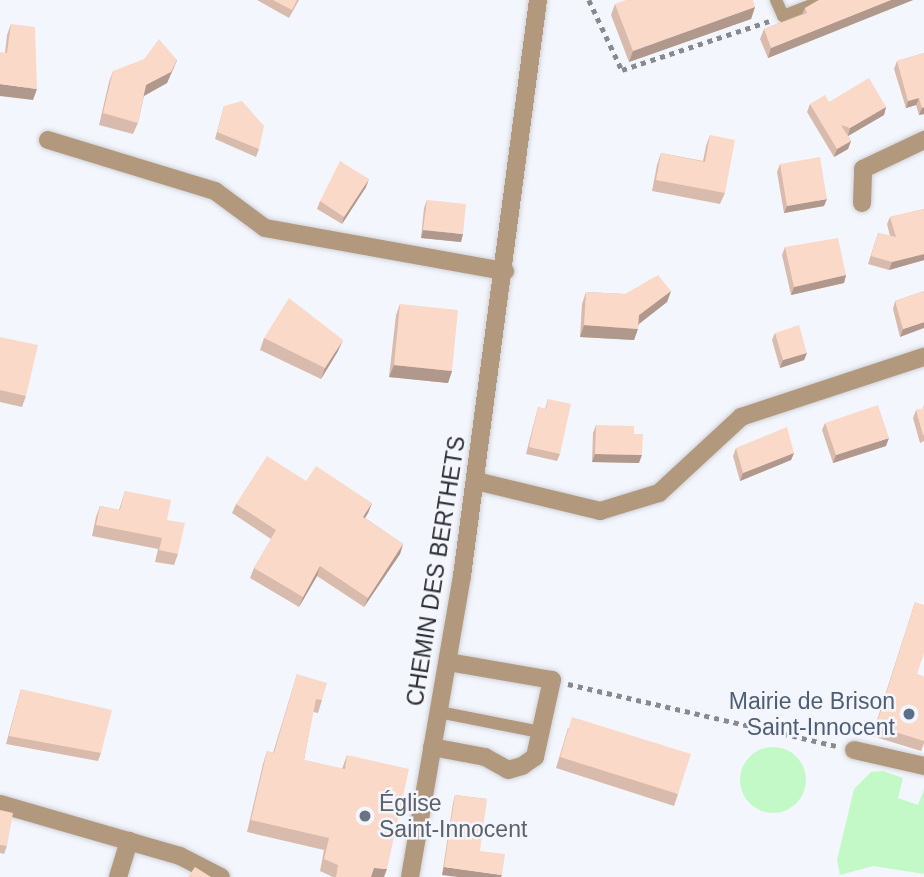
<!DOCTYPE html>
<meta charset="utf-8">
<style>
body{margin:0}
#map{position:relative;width:924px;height:877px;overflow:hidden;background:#f4f6fd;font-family:Helvetica,sans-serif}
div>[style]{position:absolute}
.green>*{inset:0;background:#c3f9c7}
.round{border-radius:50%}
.path>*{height:4.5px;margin-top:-2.25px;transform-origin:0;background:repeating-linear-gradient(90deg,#888a90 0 5px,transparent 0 10px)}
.roads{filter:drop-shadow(0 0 2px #d0d2d8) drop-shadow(0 0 2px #d0d2d8)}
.service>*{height:12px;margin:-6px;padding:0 6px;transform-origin:6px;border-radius:6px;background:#b2997d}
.minor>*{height:18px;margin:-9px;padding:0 9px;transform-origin:9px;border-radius:9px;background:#b2997d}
.tertiary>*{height:18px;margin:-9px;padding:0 9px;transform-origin:9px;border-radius:9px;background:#b2997d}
.wall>*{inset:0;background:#d8bbad}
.shaded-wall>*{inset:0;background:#b0988d}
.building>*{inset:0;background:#fbd9c9}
.dots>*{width:19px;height:19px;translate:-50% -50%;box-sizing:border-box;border:4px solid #f4f6fd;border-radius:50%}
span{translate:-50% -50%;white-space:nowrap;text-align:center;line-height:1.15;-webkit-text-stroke:5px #f4f6fd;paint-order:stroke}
.street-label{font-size:23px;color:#2c2d32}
.service-label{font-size:23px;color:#4e5e75}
.right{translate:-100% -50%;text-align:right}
.worship-label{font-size:23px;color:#5b616d}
.left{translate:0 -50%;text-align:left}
</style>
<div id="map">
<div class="green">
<i class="round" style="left:740px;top:747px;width:66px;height:66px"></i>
<i style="clip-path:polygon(883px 771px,903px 778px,898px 798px,918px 805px,924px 789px,924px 874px,873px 866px,840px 875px,837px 860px,854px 789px,871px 772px)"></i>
</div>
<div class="path">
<i style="left:589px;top:0;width:77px;rotate:64.8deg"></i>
<i style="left:622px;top:70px;width:155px;rotate:-18.4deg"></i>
<i style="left:568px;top:684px;width:275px;rotate:13deg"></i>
</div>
<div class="roads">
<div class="service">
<i style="left:776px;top:0;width:17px;rotate:66deg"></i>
<i style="left:783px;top:16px;width:44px;rotate:-21.3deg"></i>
<i style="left:439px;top:712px;width:103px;rotate:11.2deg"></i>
</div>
<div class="minor">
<i style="left:48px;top:140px;width:175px;rotate:17deg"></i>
<i style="left:215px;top:191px;width:62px;rotate:36.5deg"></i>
<i style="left:265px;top:228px;width:244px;rotate:10.2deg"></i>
<i style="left:862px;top:203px;width:34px;rotate:-88deg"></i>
<i style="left:863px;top:169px;width:68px;rotate:-25.4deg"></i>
<i style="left:476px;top:481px;width:128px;rotate:13.6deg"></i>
<i style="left:600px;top:511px;width:62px;rotate:-17deg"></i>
<i style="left:659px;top:493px;width:112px;rotate:-42.8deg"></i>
<i style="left:741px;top:417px;width:193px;rotate:-18.2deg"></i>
<i style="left:432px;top:747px;width:54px;rotate:10.7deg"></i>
<i style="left:485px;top:757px;width:26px;rotate:29deg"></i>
<i style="left:508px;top:770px;width:15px;rotate:-16deg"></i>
<i style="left:522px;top:766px;width:16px;rotate:-35deg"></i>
<i style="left:535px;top:757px;width:79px;rotate:-77.6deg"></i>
<i style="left:552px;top:680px;width:106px;rotate:-170.2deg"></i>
<i style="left:854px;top:750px;width:72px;rotate:12.9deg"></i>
<i style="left:118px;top:877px;width:38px;rotate:-73deg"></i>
<i style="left:410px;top:877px;width:305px;rotate:-80.2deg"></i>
<i style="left:462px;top:576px;width:581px;rotate:-82.48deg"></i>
</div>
<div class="tertiary">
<i style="left:0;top:804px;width:187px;rotate:16.1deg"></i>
<i style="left:180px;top:856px;width:46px;rotate:27.1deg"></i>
</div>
</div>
<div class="wall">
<i style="clip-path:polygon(257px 0,299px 0,289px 18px)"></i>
<i style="clip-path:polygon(819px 0,913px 0,768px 58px,760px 39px,764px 29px,802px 14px,805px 8px)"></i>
<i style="clip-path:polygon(615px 4px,755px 7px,751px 19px,629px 62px,611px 15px)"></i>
<i style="clip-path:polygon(11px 24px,33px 100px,5px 53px,7px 35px)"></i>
<i style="clip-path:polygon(924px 53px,924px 114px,919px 115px,916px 105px,906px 108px,894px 69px,897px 61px)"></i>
<i style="clip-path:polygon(177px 60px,167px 83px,144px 96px,138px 123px,133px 134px,99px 125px,109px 82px,113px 71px)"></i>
<i style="clip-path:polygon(829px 102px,886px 107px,884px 115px,848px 136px,851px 141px,848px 149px,834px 157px,807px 112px,810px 104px)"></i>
<i style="clip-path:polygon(224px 106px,259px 149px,256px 157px,215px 139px)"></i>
<i style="clip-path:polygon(710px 135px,725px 193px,720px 204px,652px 191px,657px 165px,661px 153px,703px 161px,706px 146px)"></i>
<i style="clip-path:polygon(780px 164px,824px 206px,784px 213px,777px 172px)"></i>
<i style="clip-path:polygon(366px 187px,342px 224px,317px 209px,320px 201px)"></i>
<i style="clip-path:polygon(427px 200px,461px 242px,421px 238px,424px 208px)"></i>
<i style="clip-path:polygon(924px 209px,924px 260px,889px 270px,868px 264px,878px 233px,890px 236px,887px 224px,890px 217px)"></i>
<i style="clip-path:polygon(785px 247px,846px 275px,844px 283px,791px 295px,782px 255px)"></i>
<i style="clip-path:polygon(671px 291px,667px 302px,639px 324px,634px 340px,580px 337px,582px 304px,586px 292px,625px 294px)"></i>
<i style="clip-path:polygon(924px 291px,900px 337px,893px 309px,895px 301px)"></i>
<i style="clip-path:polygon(400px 304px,452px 371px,448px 383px,389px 377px,396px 315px)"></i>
<i style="clip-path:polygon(775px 333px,807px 353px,804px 360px,780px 368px,772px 340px)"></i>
<i style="clip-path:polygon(0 337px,26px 396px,22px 407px,0 402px)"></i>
<i style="clip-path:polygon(264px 338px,338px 351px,321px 379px,260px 350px)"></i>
<i style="clip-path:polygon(548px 399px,560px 454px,557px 461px,526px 454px,538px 407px,545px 409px)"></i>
<i style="clip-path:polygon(924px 405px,924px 441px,920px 443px,913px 418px,916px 410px,923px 409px)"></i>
<i style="clip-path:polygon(825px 423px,886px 446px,833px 463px,822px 430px)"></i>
<i style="clip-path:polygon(596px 425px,634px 434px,639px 463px,592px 462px,593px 433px)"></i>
<i style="clip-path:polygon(736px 448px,794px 453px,791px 460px,740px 481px,733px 456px)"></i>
<i style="clip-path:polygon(306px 481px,372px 503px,368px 513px,365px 518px,403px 544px,400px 554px,364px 607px,317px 576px,299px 607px,250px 578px,254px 568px,271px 539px,232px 513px,236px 504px)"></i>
<i style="clip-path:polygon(125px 491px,167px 520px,178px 554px,174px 565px,155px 562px,158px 549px,92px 536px,96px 517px,100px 506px,119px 510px)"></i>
<i style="clip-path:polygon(915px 602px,917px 674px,924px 677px,924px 743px,921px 751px,872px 736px)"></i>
<i style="clip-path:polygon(297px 674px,322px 700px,318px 713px,313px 712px,304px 760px,342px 769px,347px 755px,384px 877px,333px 877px,320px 871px,324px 850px,247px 832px,263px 764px,267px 751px,273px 753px)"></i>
<i style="clip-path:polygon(21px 689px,101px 753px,98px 761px,6px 744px)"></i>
<i style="clip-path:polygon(568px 728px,678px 794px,674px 806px,556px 768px)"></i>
<i style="clip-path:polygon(455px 795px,487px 799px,442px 875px,453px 803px)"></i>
<i style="clip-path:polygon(0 810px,7px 846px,4px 854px,0 853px)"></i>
</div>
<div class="shaded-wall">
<i style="clip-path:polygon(891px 0,913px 0,768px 58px,771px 48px)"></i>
<i style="clip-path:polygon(755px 7px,751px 19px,629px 62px,633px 51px)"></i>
<i style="clip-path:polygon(177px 60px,167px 83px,142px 97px,146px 85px)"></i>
<i style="clip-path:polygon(0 84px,37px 89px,33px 100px,0 96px)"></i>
<i style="clip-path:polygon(919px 98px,916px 105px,906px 108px,908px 101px)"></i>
<i style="clip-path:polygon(886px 107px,884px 115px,848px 136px,850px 128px)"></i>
<i style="clip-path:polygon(924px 107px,924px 114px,919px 115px,922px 108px)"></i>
<i style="clip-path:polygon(851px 141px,848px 149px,834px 157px,837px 149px)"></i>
<i style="clip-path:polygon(369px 179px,366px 187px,342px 224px,344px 217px)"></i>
<i style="clip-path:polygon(827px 199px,824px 206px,784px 213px,787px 206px)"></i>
<i style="clip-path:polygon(423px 230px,463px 234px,461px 242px,421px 238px)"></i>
<i style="clip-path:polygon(924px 254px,924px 260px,889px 270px,892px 262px)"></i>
<i style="clip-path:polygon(846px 275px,844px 283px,791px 295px,794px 287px)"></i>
<i style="clip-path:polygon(671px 291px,667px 302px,635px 327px,639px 315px)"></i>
<i style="clip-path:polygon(924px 322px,924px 328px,900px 337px,903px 329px)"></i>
<i style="clip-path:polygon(584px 325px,638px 329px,634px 340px,580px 337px)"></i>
<i style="clip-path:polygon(343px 340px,338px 351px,321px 379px,325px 368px)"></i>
<i style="clip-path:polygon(807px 353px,804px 360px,780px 368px,783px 360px)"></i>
<i style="clip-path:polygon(394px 365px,452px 371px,448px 383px,389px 377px)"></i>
<i style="clip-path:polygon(889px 438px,886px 446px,833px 463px,836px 455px)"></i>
<i style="clip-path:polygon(794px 453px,791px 460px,740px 481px,743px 473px)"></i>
<i style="clip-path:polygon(595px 454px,642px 455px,639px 463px,592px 462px)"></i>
<i style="clip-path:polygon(372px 503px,368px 513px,359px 527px,363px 517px)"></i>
<i style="clip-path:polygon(403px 544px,400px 554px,364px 607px,368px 598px)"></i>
<i style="clip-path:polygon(320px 566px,317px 576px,299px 607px,303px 597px)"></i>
<i style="clip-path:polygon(444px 867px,502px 875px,501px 877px,458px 877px,442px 875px)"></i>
<i style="clip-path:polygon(374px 868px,387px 869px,384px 877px,370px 877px)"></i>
</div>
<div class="building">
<i style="clip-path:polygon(273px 0,297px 0,292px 10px)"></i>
<i style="clip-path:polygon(626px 0,753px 0,755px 7px,633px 51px,615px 4px)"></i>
<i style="clip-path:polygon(819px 0,891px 0,771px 48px,764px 29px,807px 13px,805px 8px)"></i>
<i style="clip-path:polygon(11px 24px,35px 27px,37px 89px,0 84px,0 52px,7px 53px)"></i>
<i style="clip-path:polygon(159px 39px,177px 60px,171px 72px,146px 85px,138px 123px,103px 113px,113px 71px,144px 59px)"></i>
<i style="clip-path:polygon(924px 53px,924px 107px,922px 108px,919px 98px,908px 101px,897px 61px)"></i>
<i style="clip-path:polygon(869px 78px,886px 107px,850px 128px,841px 125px,851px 141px,837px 149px,810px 104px,825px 95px,829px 102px)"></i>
<i style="clip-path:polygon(242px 101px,264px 126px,259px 149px,217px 132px,224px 106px)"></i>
<i style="clip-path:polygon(710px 135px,735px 140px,725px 193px,656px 180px,661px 153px,705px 162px)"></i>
<i style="clip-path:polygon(820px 157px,827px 199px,787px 206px,780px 164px)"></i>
<i style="clip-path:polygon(340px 161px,369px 179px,344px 217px,320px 201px)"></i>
<i style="clip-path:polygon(427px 200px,466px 204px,463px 234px,423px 230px)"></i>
<i style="clip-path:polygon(924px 209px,924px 254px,892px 262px,871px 256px,878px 233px,896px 237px,890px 217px)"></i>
<i style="clip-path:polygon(838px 238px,846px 275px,794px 287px,785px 247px)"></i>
<i style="clip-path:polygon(658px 275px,671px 291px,639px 315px,638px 329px,584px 325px,586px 292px,625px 294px)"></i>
<i style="clip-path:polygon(924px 291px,924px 322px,903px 329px,895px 301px)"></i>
<i style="clip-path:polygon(289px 298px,343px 340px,325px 368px,264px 338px)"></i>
<i style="clip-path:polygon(400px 304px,458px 310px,452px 371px,394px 365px)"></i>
<i style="clip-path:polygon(799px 325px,807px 353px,783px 360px,775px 333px)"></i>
<i style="clip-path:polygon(0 337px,38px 345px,26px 396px,0 390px)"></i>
<i style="clip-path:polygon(548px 399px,571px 404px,560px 454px,529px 447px,538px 407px,546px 409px)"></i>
<i style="clip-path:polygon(878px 405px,889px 438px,836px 455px,825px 423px)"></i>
<i style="clip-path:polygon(924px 408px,924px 435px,923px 435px,916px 410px)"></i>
<i style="clip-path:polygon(596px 425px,634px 426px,634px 434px,643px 434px,642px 455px,595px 454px)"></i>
<i style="clip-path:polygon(787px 427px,794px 453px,743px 473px,736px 448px)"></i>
<i style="clip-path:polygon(267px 456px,306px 481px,316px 466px,372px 503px,363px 517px,403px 544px,368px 598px,320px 566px,303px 597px,254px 568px,276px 530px,236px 504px)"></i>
<i style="clip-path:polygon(125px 491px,171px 500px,167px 520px,185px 523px,178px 554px,159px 550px,162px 538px,96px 525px,100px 506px,120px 510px)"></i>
<i style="clip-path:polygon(915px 602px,924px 605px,924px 653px,917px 674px,924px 677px,924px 741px,876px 726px)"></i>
<i style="clip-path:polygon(297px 674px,327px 683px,322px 700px,316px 699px,304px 760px,345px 769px,347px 755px,409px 769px,387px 869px,374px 868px,371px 877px,336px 877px,338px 865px,324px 859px,329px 838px,251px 820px,267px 751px,274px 753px)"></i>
<i style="clip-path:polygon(21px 689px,112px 710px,101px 753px,9px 736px)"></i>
<i style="clip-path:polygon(572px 717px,691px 754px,678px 794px,560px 757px)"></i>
<i style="clip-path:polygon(455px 795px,487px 799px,480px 851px,505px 854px,502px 875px,444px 867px)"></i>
<i style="clip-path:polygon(0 810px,13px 813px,7px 846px,0 845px)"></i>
<i style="clip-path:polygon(195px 867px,211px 877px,188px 877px)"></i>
</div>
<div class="dots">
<i style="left:909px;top:714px;background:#5c6f8a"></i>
<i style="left:365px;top:816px;background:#6b7280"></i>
</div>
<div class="street-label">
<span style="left:436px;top:571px;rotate:-81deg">CHEMIN DES BERTHETS</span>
</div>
<div class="service-label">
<span class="right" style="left:895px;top:714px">Mairie de Brison<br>Saint-Innocent</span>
</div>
<div class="worship-label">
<span class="left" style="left:379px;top:816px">Église<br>Saint-Innocent</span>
</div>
</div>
